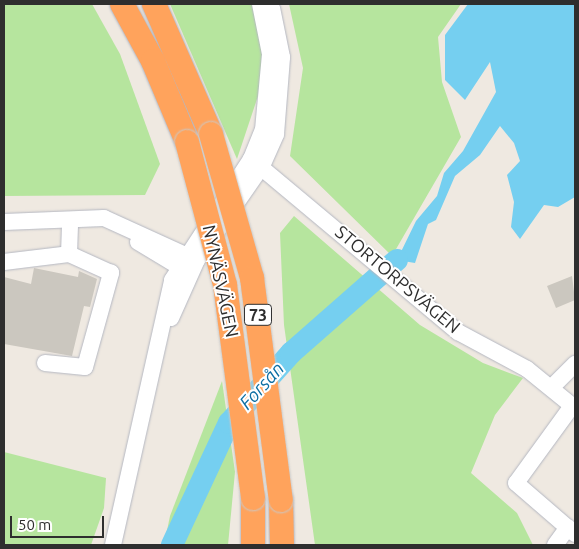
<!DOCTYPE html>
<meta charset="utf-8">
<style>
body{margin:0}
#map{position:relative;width:579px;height:549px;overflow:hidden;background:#efe9e1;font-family:Ubuntu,sans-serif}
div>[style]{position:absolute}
.green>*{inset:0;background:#b6e59e}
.water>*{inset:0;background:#75cff0}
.river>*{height:22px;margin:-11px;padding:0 11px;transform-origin:11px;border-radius:11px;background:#75cff0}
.building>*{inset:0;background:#cbc7bf}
.roads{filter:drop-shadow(0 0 1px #b4b7c1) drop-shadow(0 0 1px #b4b7c1)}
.minor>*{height:16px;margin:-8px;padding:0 8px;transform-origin:8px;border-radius:8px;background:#fff}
.highway>*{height:24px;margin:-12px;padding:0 12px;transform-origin:12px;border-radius:12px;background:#ffa35c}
.bridges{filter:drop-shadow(0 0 1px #c9c9c9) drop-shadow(0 0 1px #c9c9c9)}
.highway-bridge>*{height:24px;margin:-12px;padding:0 12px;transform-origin:12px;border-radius:12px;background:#ffa35c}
span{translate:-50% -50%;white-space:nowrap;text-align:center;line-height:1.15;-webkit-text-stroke:4px #fff;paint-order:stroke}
.shield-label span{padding:1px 4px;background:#fff;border:1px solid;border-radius:4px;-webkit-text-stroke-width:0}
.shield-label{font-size:16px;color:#2e2e2e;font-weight:700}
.street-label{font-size:18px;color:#2e2e2e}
.water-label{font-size:19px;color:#0d6fa3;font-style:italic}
.frame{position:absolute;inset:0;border:5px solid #2e2e2e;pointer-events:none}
.scale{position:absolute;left:10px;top:516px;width:94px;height:22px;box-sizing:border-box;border:2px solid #2e2e2e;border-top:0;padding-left:6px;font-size:15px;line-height:18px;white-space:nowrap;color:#2e2e2e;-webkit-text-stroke:4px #fff;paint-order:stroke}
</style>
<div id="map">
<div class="green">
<i style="clip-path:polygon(4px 4px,92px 4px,120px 54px,160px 164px,145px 195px,4px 196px)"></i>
<i style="clip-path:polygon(170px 4px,252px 4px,255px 9px,262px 55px,259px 93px,237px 159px)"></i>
<i style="clip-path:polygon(289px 4px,461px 4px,438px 37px,442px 82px,461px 137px,392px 256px,290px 156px,303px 68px)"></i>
<i style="clip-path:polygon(294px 216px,420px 325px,483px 363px,523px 378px,495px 415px,471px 473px,517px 513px,533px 545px,315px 545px,284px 325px,280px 233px)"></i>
<i style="clip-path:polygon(222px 381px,235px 472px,228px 545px,164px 545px,170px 516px)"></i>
<i style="clip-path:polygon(4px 452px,106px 478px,104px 508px,91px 545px,4px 545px)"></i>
</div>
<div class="water">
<i style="clip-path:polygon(468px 4px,575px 4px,575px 197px,558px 207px,544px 205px,520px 239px,511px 227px,514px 202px,507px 175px,520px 161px,514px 143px,500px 126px,480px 155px,455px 176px,436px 220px,428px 224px,415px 263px,397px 260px,416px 221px,437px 196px,444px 173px,463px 151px,496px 92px,490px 62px,465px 100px,445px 80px,445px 35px)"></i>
</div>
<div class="river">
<i style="left:172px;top:545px;width:135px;rotate:-65deg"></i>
<i style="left:229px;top:423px;width:94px;rotate:-48.5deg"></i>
<i style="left:291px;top:353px;width:141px;rotate:-41.3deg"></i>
</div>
<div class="building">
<i style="clip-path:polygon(34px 268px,78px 277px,79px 271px,97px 279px,90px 307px,84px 306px,72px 356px,4px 344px,4px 277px,31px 284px)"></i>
<i style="clip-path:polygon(572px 276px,575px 300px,556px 308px,547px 286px)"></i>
</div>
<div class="roads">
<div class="minor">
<i style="left:251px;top:159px;width:270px;rotate:39.9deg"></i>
<i style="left:458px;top:332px;width:78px;rotate:28.2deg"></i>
<i style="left:527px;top:369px;width:62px;rotate:39.1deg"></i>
<i style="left:4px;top:222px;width:100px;rotate:-2.3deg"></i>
<i style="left:104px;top:218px;width:99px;rotate:24.5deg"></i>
<i style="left:138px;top:242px;width:58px;rotate:31deg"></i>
<i style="left:4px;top:262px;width:65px;rotate:-7deg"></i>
<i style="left:69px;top:254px;width:34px;rotate:-88deg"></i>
<i style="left:171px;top:318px;width:64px;rotate:-65.9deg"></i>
<i style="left:197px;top:260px;width:114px;rotate:-55.3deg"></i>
<i style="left:262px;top:166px;width:35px;rotate:-66deg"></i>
<i style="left:276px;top:134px;width:77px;rotate:-85.5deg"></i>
<i style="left:282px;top:57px;width:50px;rotate:-101.5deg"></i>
<i style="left:45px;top:363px;width:40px;rotate:5.7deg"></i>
<i style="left:85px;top:367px;width:98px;rotate:-74.5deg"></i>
<i style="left:111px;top:273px;width:46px;rotate:-155.7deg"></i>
<i style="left:552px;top:387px;width:33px;rotate:-45deg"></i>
<i style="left:572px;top:406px;width:95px;rotate:126deg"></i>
<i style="left:516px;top:483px;width:78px;rotate:40.8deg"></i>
<i style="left:113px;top:545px;width:271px;rotate:-77.4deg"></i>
<i style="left:172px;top:280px;width:145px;rotate:-56.9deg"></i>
<i style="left:251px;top:159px;width:31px;rotate:-68deg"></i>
<i style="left:263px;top:130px;width:76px;rotate:-84.7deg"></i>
<i style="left:270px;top:54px;width:51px;rotate:-101.3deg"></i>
<i style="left:555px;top:545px;width:22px;rotate:-54deg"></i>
</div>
<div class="highway">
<i style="left:122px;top:4px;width:65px;rotate:61.5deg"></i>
<i style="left:153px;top:61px;width:88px;rotate:67.2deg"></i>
<i style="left:154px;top:4px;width:142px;rotate:66.3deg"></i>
<i style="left:253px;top:498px;width:47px;rotate:90deg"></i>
<i style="left:281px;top:500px;width:45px;rotate:88.7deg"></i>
</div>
</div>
<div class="bridges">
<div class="highway-bridge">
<i style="left:211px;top:134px;width:150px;rotate:74.1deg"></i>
<i style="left:252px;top:278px;width:224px;rotate:82.6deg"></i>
<i style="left:187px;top:142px;width:148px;rotate:75.1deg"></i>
<i style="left:225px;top:285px;width:215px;rotate:82.5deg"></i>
</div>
</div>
<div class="shield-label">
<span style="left:258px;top:315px">73</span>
</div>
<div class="street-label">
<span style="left:398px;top:279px;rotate:40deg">STORTORPSVÄGEN</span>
<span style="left:221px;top:281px;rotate:78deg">NYNÄSVÄGEN</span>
</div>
<div class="water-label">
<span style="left:262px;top:386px;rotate:-48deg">Forsån</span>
</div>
<div class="frame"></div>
<div class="scale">50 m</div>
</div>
